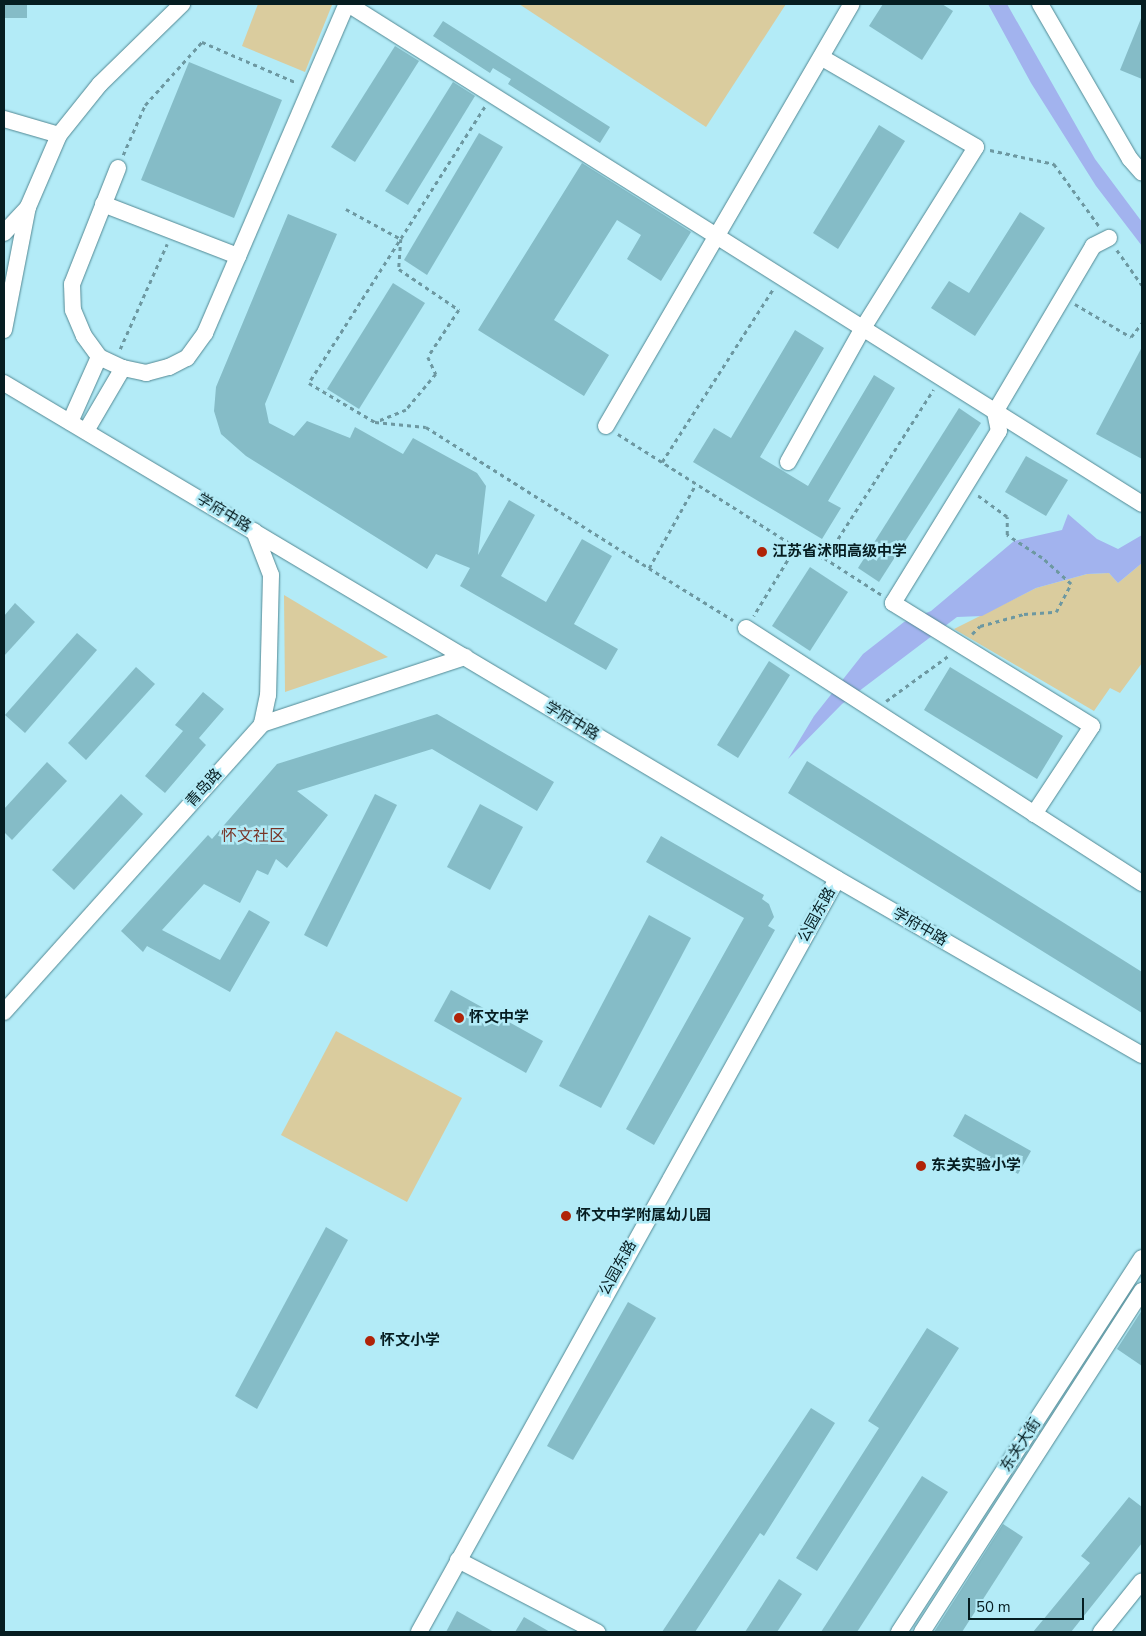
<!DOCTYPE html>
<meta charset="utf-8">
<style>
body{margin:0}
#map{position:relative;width:1146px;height:1636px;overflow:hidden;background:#b3ebf7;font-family:"Nunito Sans","Noto Sans SC",sans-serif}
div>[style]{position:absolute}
.green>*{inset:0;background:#dacc9e}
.water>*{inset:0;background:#a2b3ee}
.building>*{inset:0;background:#85bcc7}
.path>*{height:2.5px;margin-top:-1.25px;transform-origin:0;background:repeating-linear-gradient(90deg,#6d98a1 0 4px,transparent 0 8px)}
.roads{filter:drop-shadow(0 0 1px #528893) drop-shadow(0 0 1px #528893)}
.minor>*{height:16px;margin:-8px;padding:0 8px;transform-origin:8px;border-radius:8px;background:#fff}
.dots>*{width:14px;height:14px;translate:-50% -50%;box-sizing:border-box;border:2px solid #b3ebf7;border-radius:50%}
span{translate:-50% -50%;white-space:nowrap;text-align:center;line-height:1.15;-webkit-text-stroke:5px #b3ebf7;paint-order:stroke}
.street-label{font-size:15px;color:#061d21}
.poi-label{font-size:15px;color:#061d21;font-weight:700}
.left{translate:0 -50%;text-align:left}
.neighbourhood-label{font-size:16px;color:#793427}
.frame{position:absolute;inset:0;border:5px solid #061d21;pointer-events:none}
.scale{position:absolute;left:968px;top:1598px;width:116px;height:22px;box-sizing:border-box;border:2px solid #061d21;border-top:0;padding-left:6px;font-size:15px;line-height:18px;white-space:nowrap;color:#061d21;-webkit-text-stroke:4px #b3ebf7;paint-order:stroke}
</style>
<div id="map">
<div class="green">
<i style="clip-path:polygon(258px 4px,332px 5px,305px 72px,242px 46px)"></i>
<i style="clip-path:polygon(519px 4px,786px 4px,706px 127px)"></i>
<i style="clip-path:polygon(1142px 563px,1142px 663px,1120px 693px,1110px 688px,1094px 711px,954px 629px,1036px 588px,1087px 574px,1109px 573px,1118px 583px)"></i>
<i style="clip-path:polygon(284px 595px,388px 657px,285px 692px)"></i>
<i style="clip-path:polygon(336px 1031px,462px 1098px,407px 1202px,281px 1135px)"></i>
</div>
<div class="water">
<i style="clip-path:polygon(988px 4px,1007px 4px,1095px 159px,1142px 222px,1142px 246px,1096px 186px,1031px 83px)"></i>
<i style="clip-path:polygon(1068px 514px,1097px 539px,1118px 549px,1142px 535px,1142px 563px,1118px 583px,1109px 573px,1087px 574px,1036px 588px,982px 616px,957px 617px,842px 704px,788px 759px,814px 716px,863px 654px,904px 622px,931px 611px,1014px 541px,1062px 530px)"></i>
</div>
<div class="building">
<i style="clip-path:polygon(4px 4px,27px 4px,27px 18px,4px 18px)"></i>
<i style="clip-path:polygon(883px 4px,942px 4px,953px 11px,922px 60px,869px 26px)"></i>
<i style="clip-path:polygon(1142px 16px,1142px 79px,1120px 70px)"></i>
<i style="clip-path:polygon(443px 21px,610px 127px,600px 143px,508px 84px,511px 79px,493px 68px,490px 73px,433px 36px)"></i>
<i style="clip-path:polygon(395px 46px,419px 61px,355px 162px,331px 147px)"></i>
<i style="clip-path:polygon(189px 62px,282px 100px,234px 218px,141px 180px)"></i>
<i style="clip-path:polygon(453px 82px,475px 96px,408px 205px,385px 191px)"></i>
<i style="clip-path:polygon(879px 125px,905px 141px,838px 249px,813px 233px)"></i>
<i style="clip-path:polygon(479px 133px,503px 147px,427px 275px,404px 260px)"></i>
<i style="clip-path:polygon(582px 163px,691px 232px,661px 281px,627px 259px,641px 235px,617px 220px,554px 320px,609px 355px,584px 396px,478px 330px)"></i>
<i style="clip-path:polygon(1020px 212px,1045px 228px,975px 336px,931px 308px,949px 281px,969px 293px)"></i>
<i style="clip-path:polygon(288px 214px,337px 234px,265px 404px,269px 423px,294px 436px,307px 421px,350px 438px,355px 427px,403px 454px,413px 438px,477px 473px,486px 486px,478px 555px,509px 500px,535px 515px,501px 576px,546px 602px,582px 539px,612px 556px,574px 624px,618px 649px,606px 670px,460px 586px,470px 568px,436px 554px,427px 569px,246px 456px,221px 434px,214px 411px,216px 387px)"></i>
<i style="clip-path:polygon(393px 283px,425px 303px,359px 409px,327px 389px)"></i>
<i style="clip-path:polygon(795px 330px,824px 348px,760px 457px,808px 486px,874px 375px,895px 388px,828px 501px,841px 508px,822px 539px,693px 462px,714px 428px,731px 438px)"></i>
<i style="clip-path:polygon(1142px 347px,1142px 459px,1096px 434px)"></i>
<i style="clip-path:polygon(959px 408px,981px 423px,879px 582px,858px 568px)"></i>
<i style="clip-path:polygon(1026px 456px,1068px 480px,1046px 516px,1005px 492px)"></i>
<i style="clip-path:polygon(810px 567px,848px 592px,810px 651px,772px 626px)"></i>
<i style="clip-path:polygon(15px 603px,35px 622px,4px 656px,4px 616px)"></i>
<i style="clip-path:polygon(77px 633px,97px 650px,25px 733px,5px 715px)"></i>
<i style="clip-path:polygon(769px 661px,790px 675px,738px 758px,717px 745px)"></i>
<i style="clip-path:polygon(136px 667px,155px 684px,86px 760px,68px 743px)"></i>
<i style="clip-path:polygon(950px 667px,1063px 736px,1037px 779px,924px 710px)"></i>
<i style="clip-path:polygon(203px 692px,224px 709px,199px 738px,206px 745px,165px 793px,145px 776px,183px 731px,175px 725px)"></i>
<i style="clip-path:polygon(437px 714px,554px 782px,537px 811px,432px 749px,297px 791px,328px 815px,287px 868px,276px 859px,268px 875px,257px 870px,240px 903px,204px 884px,162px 930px,220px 960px,249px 910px,270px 922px,230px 992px,147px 946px,143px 952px,121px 931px,208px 835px,212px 839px,277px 764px)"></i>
<i style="clip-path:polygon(807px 761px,1142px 972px,1142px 1013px,788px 793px)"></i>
<i style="clip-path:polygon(47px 762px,67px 781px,12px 840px,4px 832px,4px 809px)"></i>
<i style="clip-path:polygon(121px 794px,143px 814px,74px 890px,52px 870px)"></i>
<i style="clip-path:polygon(375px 794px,397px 805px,327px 947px,304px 935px)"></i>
<i style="clip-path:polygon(480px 804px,523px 827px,490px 890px,447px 867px)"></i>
<i style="clip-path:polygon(661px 836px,764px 895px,762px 899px,769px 904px,774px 917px,768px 926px,775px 930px,654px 1145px,626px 1129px,744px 918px,646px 862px)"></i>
<i style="clip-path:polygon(649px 915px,691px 938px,601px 1108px,559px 1086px)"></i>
<i style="clip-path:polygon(451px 990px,543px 1041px,526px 1073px,434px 1021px)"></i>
<i style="clip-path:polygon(965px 1114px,1031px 1151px,1018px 1174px,953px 1136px)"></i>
<i style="clip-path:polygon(326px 1227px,348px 1240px,257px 1409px,235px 1396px)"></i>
<i style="clip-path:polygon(628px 1302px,656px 1318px,573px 1460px,547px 1446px)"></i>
<i style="clip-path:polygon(1142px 1310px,1142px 1366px,1117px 1349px)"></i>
<i style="clip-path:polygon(927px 1328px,959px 1348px,817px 1571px,796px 1558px,879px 1428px,868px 1421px)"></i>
<i style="clip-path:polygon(811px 1408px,835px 1423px,764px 1536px,760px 1533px,695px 1632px,662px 1632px)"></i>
<i style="clip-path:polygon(922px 1476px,948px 1492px,857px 1632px,821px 1632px)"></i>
<i style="clip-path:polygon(1129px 1497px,1142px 1507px,1142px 1543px,1071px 1632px,1033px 1632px,1090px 1563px,1081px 1556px)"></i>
<i style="clip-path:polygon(1003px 1524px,1023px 1537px,962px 1632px,934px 1632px)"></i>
<i style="clip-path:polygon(779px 1579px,802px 1594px,777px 1632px,745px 1632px)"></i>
<i style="clip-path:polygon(457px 1611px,494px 1632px,446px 1632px)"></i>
<i style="clip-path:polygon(524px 1617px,550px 1632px,515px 1632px)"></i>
</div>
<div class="path">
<i style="left:485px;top:107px;width:327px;rotate:122.5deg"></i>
<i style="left:309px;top:383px;width:77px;rotate:30.6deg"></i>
<i style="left:375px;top:422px;width:51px;rotate:5.6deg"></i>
<i style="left:426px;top:427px;width:264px;rotate:32.3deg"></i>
<i style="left:649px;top:568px;width:96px;rotate:-60.8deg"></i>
<i style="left:990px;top:150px;width:66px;rotate:12.3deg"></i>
<i style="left:1054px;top:164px;width:77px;rotate:54deg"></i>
<i style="left:123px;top:155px;width:55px;rotate:-66.3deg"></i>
<i style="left:145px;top:105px;width:85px;rotate:-47.9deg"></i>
<i style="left:202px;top:42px;width:103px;rotate:23.3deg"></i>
<i style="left:346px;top:209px;width:63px;rotate:28.6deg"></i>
<i style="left:401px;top:239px;width:30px;rotate:94deg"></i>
<i style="left:399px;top:269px;width:73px;rotate:34.3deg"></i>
<i style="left:459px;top:310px;width:56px;rotate:123.4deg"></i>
<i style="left:428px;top:357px;width:19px;rotate:65deg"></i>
<i style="left:436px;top:374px;width:47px;rotate:129.8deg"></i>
<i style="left:406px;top:410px;width:32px;rotate:158deg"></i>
<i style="left:1117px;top:250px;width:43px;rotate:54.5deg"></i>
<i style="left:1075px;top:304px;width:65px;rotate:30.5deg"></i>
<i style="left:1131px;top:337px;width:18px;rotate:-52deg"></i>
<i style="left:120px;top:349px;width:115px;rotate:-65.9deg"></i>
<i style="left:618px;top:434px;width:211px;rotate:32.4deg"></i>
<i style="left:796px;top:547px;width:81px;rotate:121.3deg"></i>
<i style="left:662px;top:462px;width:206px;rotate:-57.3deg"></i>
<i style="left:797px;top:547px;width:30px;rotate:23deg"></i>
<i style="left:649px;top:568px;width:99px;rotate:31.8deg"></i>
<i style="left:881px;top:595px;width:67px;rotate:-147.3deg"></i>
<i style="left:825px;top:559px;width:201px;rotate:-57.4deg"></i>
<i style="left:972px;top:634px;width:11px;rotate:-45deg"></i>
<i style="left:980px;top:626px;width:46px;rotate:-15.3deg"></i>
<i style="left:1024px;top:614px;width:32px;rotate:-4deg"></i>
<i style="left:1056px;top:612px;width:32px;rotate:-62deg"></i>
<i style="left:1071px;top:584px;width:39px;rotate:-138deg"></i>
<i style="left:1042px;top:558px;width:42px;rotate:-146.7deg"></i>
<i style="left:1007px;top:535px;width:18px;rotate:-90deg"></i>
<i style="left:1007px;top:517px;width:36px;rotate:-144deg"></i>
<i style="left:886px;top:701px;width:77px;rotate:-36deg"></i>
</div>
<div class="roads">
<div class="minor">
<i style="left:348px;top:4px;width:938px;rotate:32.2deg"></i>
<i style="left:1040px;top:4px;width:179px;rotate:59.9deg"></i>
<i style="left:1130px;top:159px;width:18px;rotate:49deg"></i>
<i style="left:4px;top:119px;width:57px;rotate:16.2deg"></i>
<i style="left:118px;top:168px;width:125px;rotate:111.6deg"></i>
<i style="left:72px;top:284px;width:26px;rotate:88deg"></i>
<i style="left:73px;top:310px;width:28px;rotate:67deg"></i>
<i style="left:84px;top:336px;width:26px;rotate:54deg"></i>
<i style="left:99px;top:357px;width:26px;rotate:25deg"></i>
<i style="left:103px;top:204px;width:145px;rotate:21.1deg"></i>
<i style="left:4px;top:233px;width:35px;rotate:-47deg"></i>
<i style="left:4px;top:330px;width:125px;rotate:-79deg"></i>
<i style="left:28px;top:207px;width:78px;rotate:-66.7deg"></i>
<i style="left:59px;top:135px;width:65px;rotate:-51.2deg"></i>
<i style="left:100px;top:84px;width:115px;rotate:-44.3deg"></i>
<i style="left:4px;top:383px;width:969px;rotate:30.77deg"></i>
<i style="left:837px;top:879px;width:352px;rotate:30deg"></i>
<i style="left:70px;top:422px;width:71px;rotate:-66deg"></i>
<i style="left:606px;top:426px;width:488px;rotate:-59.8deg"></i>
<i style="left:86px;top:431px;width:73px;rotate:-59.6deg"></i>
<i style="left:123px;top:368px;width:24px;rotate:12deg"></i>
<i style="left:146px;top:373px;width:24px;rotate:-15deg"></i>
<i style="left:169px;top:367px;width:20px;rotate:-27deg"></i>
<i style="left:187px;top:358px;width:31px;rotate:-54deg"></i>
<i style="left:205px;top:333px;width:358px;rotate:-66.7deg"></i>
<i style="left:788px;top:462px;width:154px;rotate:-60.8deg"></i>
<i style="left:863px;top:328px;width:213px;rotate:-58deg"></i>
<i style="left:976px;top:147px;width:179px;rotate:-149.9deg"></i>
<i style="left:254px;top:531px;width:47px;rotate:68.9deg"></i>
<i style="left:271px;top:575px;width:120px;rotate:91.4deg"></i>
<i style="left:268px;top:695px;width:30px;rotate:102deg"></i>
<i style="left:746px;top:628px;width:471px;rotate:32.8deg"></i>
<i style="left:1034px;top:814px;width:105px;rotate:-56.6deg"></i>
<i style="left:1092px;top:726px;width:234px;rotate:-148.3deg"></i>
<i style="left:893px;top:603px;width:202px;rotate:-58.4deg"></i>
<i style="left:999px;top:431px;width:19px;rotate:-102deg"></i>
<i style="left:995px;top:412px;width:193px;rotate:-59.4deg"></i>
<i style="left:1093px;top:246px;width:18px;rotate:-27deg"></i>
<i style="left:4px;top:1012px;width:387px;rotate:-48.1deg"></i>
<i style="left:262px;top:724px;width:214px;rotate:-18.3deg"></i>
<i style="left:458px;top:1560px;width:157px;rotate:27.4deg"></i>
<i style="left:419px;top:1632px;width:861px;rotate:-60.96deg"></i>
<i style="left:899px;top:1632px;width:446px;rotate:-57deg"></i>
<i style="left:922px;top:1632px;width:406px;rotate:-57.2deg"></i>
<i style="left:1101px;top:1632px;width:65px;rotate:-51.2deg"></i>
</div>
</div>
<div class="dots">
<i style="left:762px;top:552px;background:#b02308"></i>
<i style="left:459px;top:1018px;background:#b02308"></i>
<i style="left:921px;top:1166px;background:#b02308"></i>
<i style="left:566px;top:1216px;background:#b02308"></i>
<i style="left:370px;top:1341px;background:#b02308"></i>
</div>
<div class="street-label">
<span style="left:224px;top:513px;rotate:31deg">学府中路</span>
<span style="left:572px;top:721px;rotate:31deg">学府中路</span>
<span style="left:204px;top:788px;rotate:-48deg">青岛路</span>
<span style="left:817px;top:915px;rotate:-61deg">公园东路</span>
<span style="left:920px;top:927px;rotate:30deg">学府中路</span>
<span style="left:618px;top:1268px;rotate:-61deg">公园东路</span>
<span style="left:1021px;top:1445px;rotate:-57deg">东关大街</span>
</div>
<div class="poi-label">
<span class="left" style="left:772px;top:552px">江苏省沭阳高级中学</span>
<span class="left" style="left:469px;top:1018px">怀文中学</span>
<span class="left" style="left:931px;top:1166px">东关实验小学</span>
<span class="left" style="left:576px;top:1216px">怀文中学附属幼儿园</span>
<span class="left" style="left:380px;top:1341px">怀文小学</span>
</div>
<div class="neighbourhood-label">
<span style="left:253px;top:836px">怀文社区</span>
</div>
<div class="frame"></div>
<div class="scale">50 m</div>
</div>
